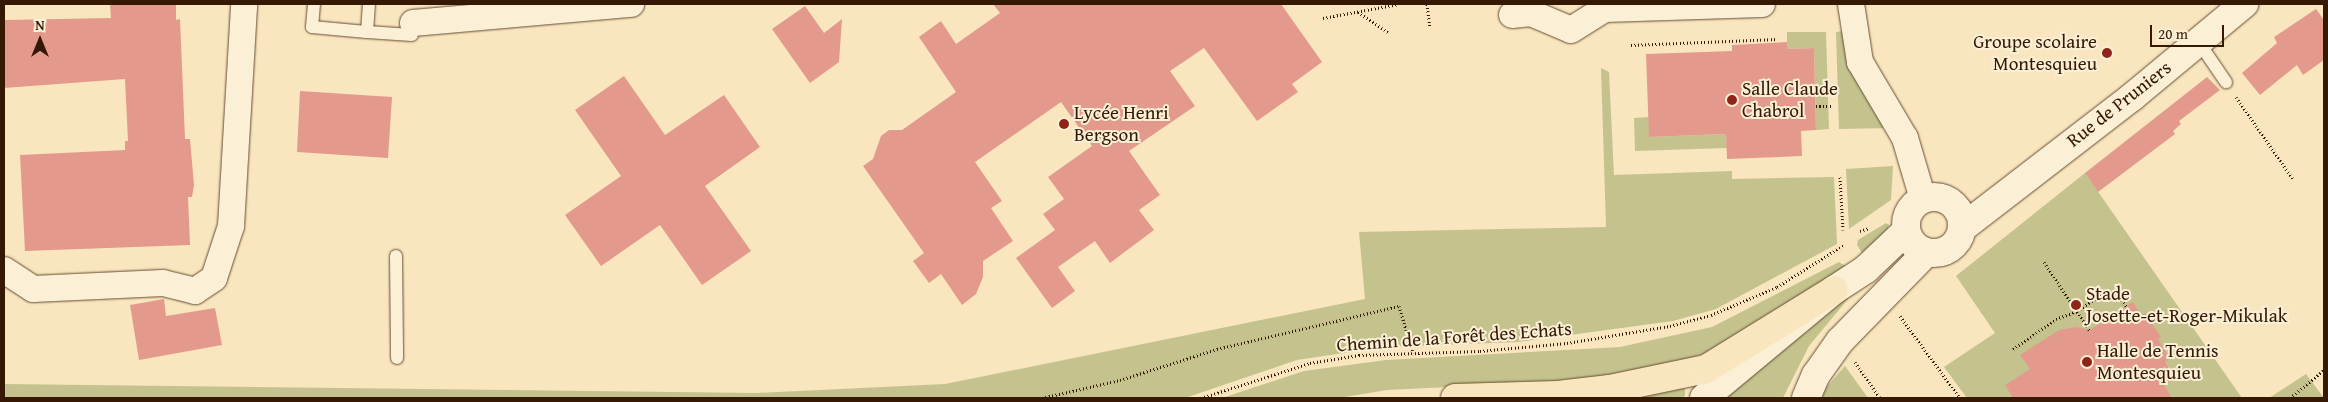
<!DOCTYPE html>
<meta charset="utf-8">
<style>
body{margin:0}
#map{position:relative;width:2328px;height:402px;overflow:hidden;background:#f9e6be;font-family:"Gentium Book Plus",serif}
div>[style]{position:absolute}
.green>*{inset:0;background:#c4c38d}
.building>*{inset:0;background:#e39a8d}
.path>*{height:3px;margin-top:-1.5px;transform-origin:0;background:repeating-linear-gradient(90deg,#351905 0 1px,transparent 0 3.5px)}
.roads{filter:drop-shadow(0 0 1px #664c33) drop-shadow(0 0 1px #664c33)}
.service>*{height:12px;margin:-6px;padding:0 6px;transform-origin:6px;border-radius:6px;background:#fbefd5}
.minor>*{height:26px;margin:-13px;padding:0 13px;transform-origin:13px;border-radius:13px;background:#fbefd5}
.tertiary>*{height:28px;margin:-14px;padding:0 14px;transform-origin:14px;border-radius:14px;background:#fbefd5}
.tertiary>.ring{margin:-14px;padding:0;box-sizing:content-box;background:none;border:28px solid #fbefd5;border-radius:50%}
.trunk>*{height:28px;margin:-14px;padding:0 14px;transform-origin:14px;border-radius:14px;background:#f9e6be}
.dots>*{width:14px;height:14px;translate:-50% -50%;box-sizing:border-box;border:2px solid #fbefd5;border-radius:50%}
span{translate:-50% -50%;white-space:nowrap;text-align:center;line-height:1.15;-webkit-text-stroke:4px #fbefd5;paint-order:stroke}
.poi-label{font-size:19px;color:#351905}
.right{translate:-100% -50%;text-align:right}
.left{translate:0 -50%;text-align:left}
.street-label{font-size:19px;color:#351905}
.frame{position:absolute;inset:0;border:5px solid #351905;pointer-events:none}
.north{position:absolute;left:15px;top:15px;width:50px;height:50px;-webkit-text-stroke:4px #fbefd5;paint-order:stroke;rotate:0deg;font-size:14px;font-weight:700;line-height:20px;text-align:center;color:#351905}
.north::after{content:'';display:block;margin:auto;width:18px;height:22px;background:#351905;clip-path:polygon(50% 0,100% 100%,50% 72%,0 100%)}
.scale{position:absolute;left:2150px;top:25px;width:74px;height:22px;box-sizing:border-box;border:2px solid #351905;border-top:0;padding-left:6px;font-size:15px;line-height:18px;white-space:nowrap;color:#351905;-webkit-text-stroke:4px #fbefd5;paint-order:stroke}
</style>
<div id="map">
<div class="green">
<i style="clip-path:polygon(1844px 31px,1890px 128px,1839px 129px,1836px 32px)"></i>
<i style="clip-path:polygon(1787px 32px,1826px 32px,1829px 129px,1816px 130px,1814px 48px,1787px 49px)"></i>
<i style="clip-path:polygon(1601px 68px,1609px 72px,1614px 175px,1732px 171px,1732px 179px,1834px 177px,1837px 244px,1716px 309px,1673px 321px,1519px 342px,1384px 347px,1297px 360px,1185px 398px,4px 398px,4px 384px,756px 393px,945px 384px,1365px 299px,1359px 232px,1606px 227px)"></i>
<i style="clip-path:polygon(1649px 117px,1649px 137px,1726px 134px,1727px 148px,1635px 151px,1634px 118px)"></i>
<i style="clip-path:polygon(1893px 166px,1891px 200px,1849px 229px,1846px 169px)"></i>
<i style="clip-path:polygon(2085px 173px,2242px 398px,1967px 398px,1944px 367px,1995px 333px,1956px 276px)"></i>
<i style="clip-path:polygon(1886px 223px,1889px 225px,1884px 239px,1866px 259px,1857px 245px,1858px 240px)"></i>
<i style="clip-path:polygon(1839px 262px,1850px 269px,1768px 321px,1704px 354px,1644px 371px,1595px 380px,1387px 390px,1339px 398px,1222px 398px,1304px 371px,1386px 360px,1620px 347px,1712px 327px)"></i>
<i style="clip-path:polygon(1858px 287px,1809px 346px,1783px 398px,1723px 398px)"></i>
<i style="clip-path:polygon(1845px 366px,1868px 398px,1821px 398px,1823px 391px)"></i>
<i style="clip-path:polygon(2306px 374px,2324px 398px,2269px 398px)"></i>
<i style="clip-path:polygon(1685px 386px,1685px 396px,1681px 398px,1596px 398px)"></i>
</div>
<div class="building">
<i style="clip-path:polygon(110px 4px,176px 4px,176px 20px,180px 19px,185px 139px,190px 139px,194px 185px,192px 197px,188px 197px,190px 245px,25px 251px,20px 155px,125px 150px,125px 141px,128px 141px,125px 79px,4px 88px,4px 20px,111px 18px)"></i>
<i style="clip-path:polygon(993px 4px,1281px 4px,1322px 62px,1292px 84px,1298px 92px,1257px 121px,1204px 48px,1170px 71px,1195px 106px,1129px 151px,1160px 195px,1139px 210px,1154px 230px,1110px 263px,1095px 241px,1058px 267px,1075px 291px,1052px 308px,1016px 258px,1055px 230px,1043px 214px,1064px 199px,1048px 177px,1092px 146px,1061px 102px,975px 162px,1002px 201px,991px 208px,1013px 241px,983px 261px,983px 277px,976px 294px,962px 305px,941px 274px,929px 283px,913px 261px,924px 253px,863px 166px,873px 159px,881px 136px,889px 130px,902px 130px,956px 92px,919px 37px,941px 21px,956px 44px,1000px 13px)"></i>
<i style="clip-path:polygon(805px 6px,824px 33px,842px 19px,839px 62px,810px 83px,772px 29px)"></i>
<i style="clip-path:polygon(2316px 9px,2324px 20px,2324px 60px,2303px 75px,2297px 65px,2260px 95px,2242px 73px,2277px 43px,2274px 37px)"></i>
<i style="clip-path:polygon(1787px 42px,1787px 49px,1814px 48px,1816px 130px,1801px 131px,1802px 156px,1727px 159px,1726px 134px,1649px 137px,1646px 54px,1732px 51px,1732px 45px)"></i>
<i style="clip-path:polygon(624px 76px,665px 135px,724px 95px,760px 147px,705px 186px,751px 251px,702px 285px,660px 225px,601px 266px,565px 215px,621px 176px,575px 110px)"></i>
<i style="clip-path:polygon(2207px 77px,2220px 90px,2179px 121px,2181px 124px,2173px 131px,2175px 134px,2098px 192px,2085px 173px)"></i>
<i style="clip-path:polygon(300px 91px,392px 97px,388px 158px,297px 152px)"></i>
<i style="clip-path:polygon(164px 299px,166px 316px,215px 308px,222px 345px,139px 360px,130px 305px)"></i>
<i style="clip-path:polygon(2133px 302px,2141px 315px,2145px 313px,2161px 337px,2158px 339px,2170px 359px,2165px 362px,2175px 378px,2164px 385px,2172px 398px,2013px 398px,2005px 385px,2030px 369px,2020px 355px,2059px 330px,2077px 327px,2090px 330px)"></i>
</div>
<div class="path">
<i style="left:1427px;top:4px;width:23px;rotate:83deg"></i>
<i style="left:1358px;top:12px;width:36px;rotate:34deg"></i>
<i style="left:1323px;top:18px;width:77px;rotate:-10.4deg"></i>
<i style="left:1631px;top:45px;width:147px;rotate:-2.3deg"></i>
<i style="left:2236px;top:97px;width:100px;rotate:55.2deg"></i>
<i style="left:1816px;top:106px;width:16px"></i>
<i style="left:1840px;top:177px;width:53px;rotate:86.8deg"></i>
<i style="left:1860px;top:231px;width:9px;rotate:-18deg"></i>
<i style="left:2044px;top:262px;width:83px;rotate:56.3deg"></i>
<i style="left:1900px;top:316px;width:102px;rotate:53.8deg"></i>
<i style="left:2013px;top:349px;width:52px;rotate:-34.9deg"></i>
<i style="left:2056px;top:319px;width:22px;rotate:-21deg"></i>
<i style="left:2077px;top:311px;width:36px;rotate:-34deg"></i>
<i style="left:2107px;top:291px;width:10px;rotate:17deg"></i>
<i style="left:2117px;top:294px;width:16px;rotate:52deg"></i>
<i style="left:1855px;top:362px;width:44px;rotate:55.2deg"></i>
<i style="left:1042px;top:398px;width:80px;rotate:-13deg"></i>
<i style="left:1120px;top:380px;width:102px;rotate:-17.7deg"></i>
<i style="left:1217px;top:349px;width:187px;rotate:-13.3deg"></i>
<i style="left:1399px;top:306px;width:49px;rotate:73.4deg"></i>
<i style="left:1201px;top:398px;width:114px;rotate:-17.8deg"></i>
<i style="left:1310px;top:363px;width:50px;rotate:-9.3deg"></i>
<i style="left:1359px;top:355px;width:121px;rotate:-1.9deg"></i>
<i style="left:1480px;top:351px;width:87px;rotate:-5.3deg"></i>
<i style="left:1567px;top:343px;width:104px;rotate:-9.4deg"></i>
<i style="left:1670px;top:326px;width:42px;rotate:-15deg"></i>
<i style="left:1711px;top:315px;width:72px;rotate:-23deg"></i>
<i style="left:1777px;top:287px;width:80px;rotate:-32.3deg"></i>
<i style="left:2290px;top:398px;width:44px;rotate:-39.5deg"></i>
</div>
<div class="roads">
<div class="service">
<i style="left:314px;top:4px;width:23px;rotate:95deg"></i>
<i style="left:312px;top:27px;width:55px;rotate:5.2deg"></i>
<i style="left:367px;top:32px;width:28px;rotate:-86deg"></i>
<i style="left:367px;top:32px;width:45px;rotate:3.8deg"></i>
<i style="left:2198px;top:41px;width:50px;rotate:55.7deg"></i>
<i style="left:396px;top:256px;width:102px;rotate:89.4deg"></i>
</div>
<div class="minor">
<i style="left:1851px;top:4px;width:59px;rotate:81.2deg"></i>
<i style="left:1860px;top:62px;width:88px;rotate:59.4deg"></i>
<i style="left:1905px;top:138px;width:64px;rotate:73.6deg"></i>
<i style="left:1512px;top:15px;width:19px;rotate:-6deg"></i>
<i style="left:1531px;top:13px;width:43px;rotate:23deg"></i>
<i style="left:1571px;top:30px;width:39px;rotate:-32deg"></i>
<i style="left:1604px;top:9px;width:158px;rotate:-1.8deg"></i>
<i style="left:413px;top:23px;width:219px;rotate:-5deg"></i>
<i style="left:4px;top:270px;width:35px;rotate:33deg"></i>
<i style="left:33px;top:289px;width:130px;rotate:-2.6deg"></i>
<i style="left:163px;top:283px;width:33px;rotate:14deg"></i>
<i style="left:195px;top:291px;width:23px;rotate:-34deg"></i>
<i style="left:214px;top:278px;width:55px;rotate:-71.9deg"></i>
<i style="left:231px;top:226px;width:222px;rotate:-86.6deg"></i>
</div>
<div class="tertiary">
<i class="ring" style="left:1906px;top:197px;width:28px;height:28px"></i>
<i style="left:1962px;top:228px;width:215px;rotate:-37.6deg"></i>
<i style="left:2132px;top:97px;width:146px;rotate:-39.7deg"></i>
<i style="left:1704px;top:398px;width:169px;rotate:-39.7deg"></i>
<i style="left:1834px;top:290px;width:38px;rotate:-33deg"></i>
<i style="left:1866px;top:269px;width:55px;rotate:-43.5deg"></i>
<i style="left:1806px;top:398px;width:25px;rotate:-67deg"></i>
<i style="left:1816px;top:375px;width:42px;rotate:-54.8deg"></i>
<i style="left:1840px;top:341px;width:123px;rotate:-45.7deg"></i>
</div>
<div class="trunk">
<i style="left:1455px;top:398px;width:103px;rotate:-1.7deg"></i>
<i style="left:1558px;top:395px;width:52px;rotate:-6.6deg"></i>
<i style="left:1610px;top:389px;width:98px;rotate:-11.8deg"></i>
<i style="left:1706px;top:369px;width:150px;rotate:-31.7deg"></i>
</div>
</div>
<div class="dots">
<i style="left:2107px;top:53px;background:#8f2418"></i>
<i style="left:1732px;top:100px;background:#8f2418"></i>
<i style="left:1064px;top:124px;background:#8f2418"></i>
<i style="left:2076px;top:305px;background:#8f2418"></i>
<i style="left:2087px;top:362px;background:#8f2418"></i>
</div>
<div class="poi-label">
<span class="right" style="left:2097px;top:53px">Groupe scolaire<br>Montesquieu</span>
<span class="left" style="left:1742px;top:100px">Salle Claude<br>Chabrol</span>
<span class="left" style="left:1074px;top:124px">Lycée Henri<br>Bergson</span>
<span class="left" style="left:2086px;top:305px">Stade<br>Josette-et-Roger-Mikulak</span>
<span class="left" style="left:2097px;top:362px">Halle de Tennis<br>Montesquieu</span>
</div>
<div class="street-label">
<span style="left:2119px;top:104px;rotate:-38deg">Rue de Pruniers</span>
<span style="left:1454px;top:337px;rotate:-4deg">Chemin de la Forêt des Echats</span>
</div>
<div class="frame"></div>
<div class="north">N</div>
<div class="scale">20 m</div>
</div>
